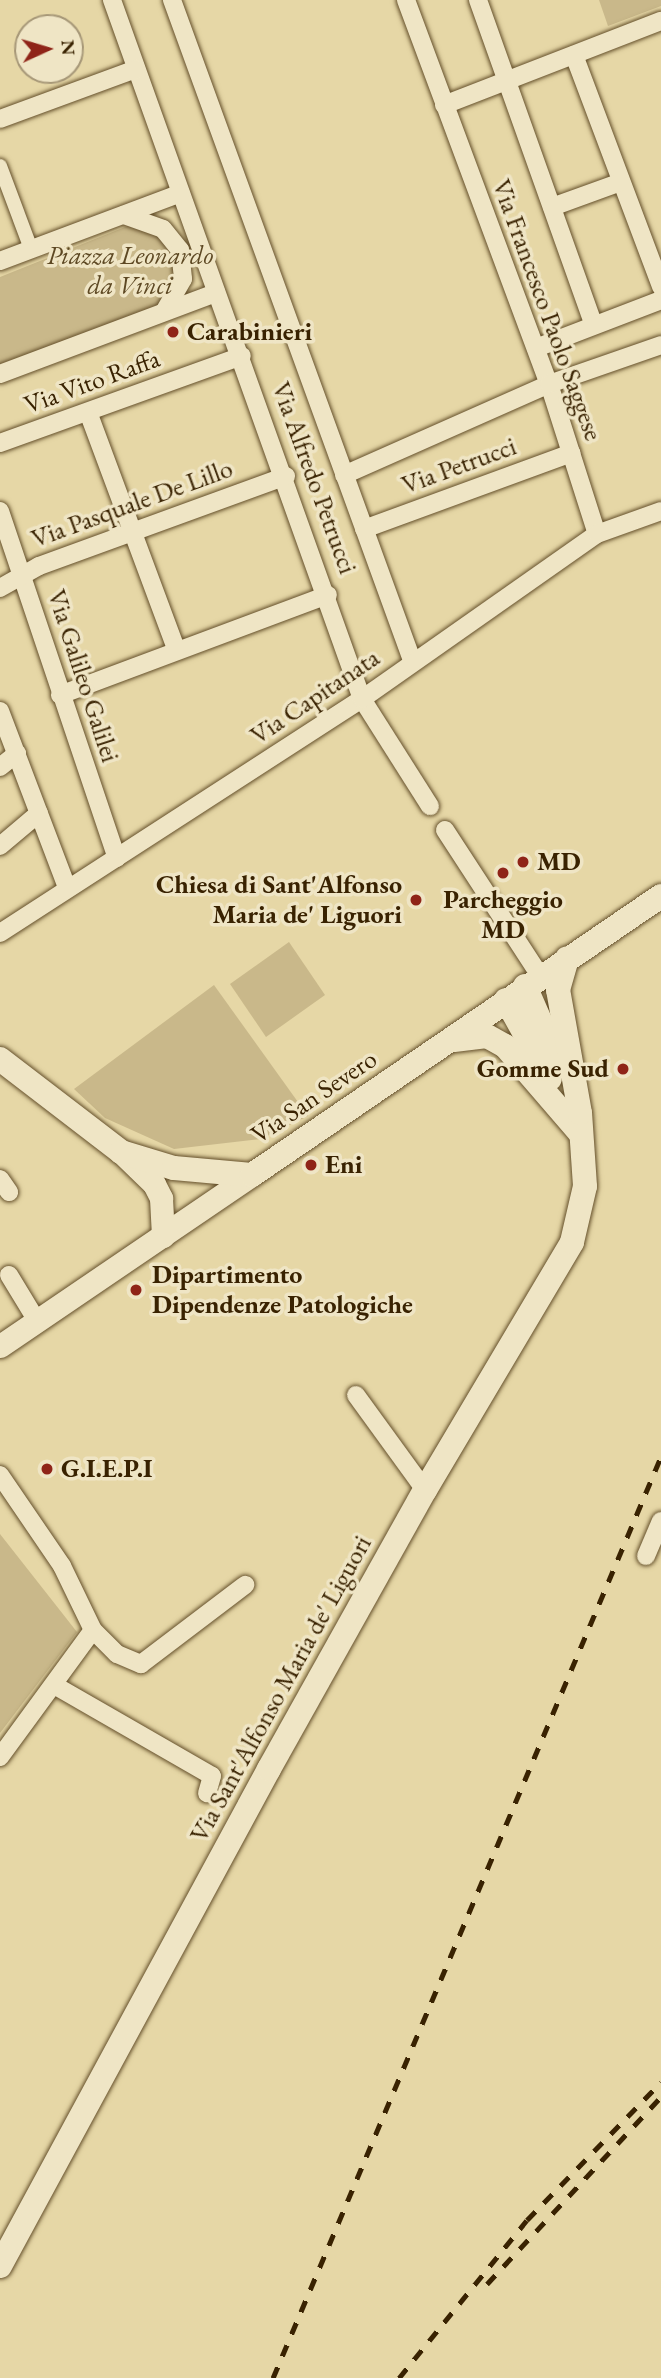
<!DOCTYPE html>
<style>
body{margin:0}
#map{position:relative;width:661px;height:2378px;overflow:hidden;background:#e6d7a6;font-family:"EB Garamond",serif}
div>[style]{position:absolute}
.green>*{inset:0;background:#c9b88a}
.roads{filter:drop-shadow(0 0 2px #644f2a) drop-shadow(0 0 2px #644f2a)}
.pedestrian>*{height:14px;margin:-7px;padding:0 7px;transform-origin:7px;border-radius:7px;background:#efe5c5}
.minor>*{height:18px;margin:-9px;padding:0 9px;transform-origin:9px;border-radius:9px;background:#efe5c5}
.tertiary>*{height:23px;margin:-11.5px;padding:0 11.5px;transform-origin:11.5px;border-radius:11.5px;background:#efe5c5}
.secondary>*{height:24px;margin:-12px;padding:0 12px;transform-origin:12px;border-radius:12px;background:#efe5c5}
.rail>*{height:5px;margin-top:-2.5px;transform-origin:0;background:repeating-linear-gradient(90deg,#392201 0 12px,transparent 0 24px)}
.dots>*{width:19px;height:19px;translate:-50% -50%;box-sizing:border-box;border:4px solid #efe5c5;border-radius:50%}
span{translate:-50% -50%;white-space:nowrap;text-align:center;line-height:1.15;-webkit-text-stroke:7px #efe5c5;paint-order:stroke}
.park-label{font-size:26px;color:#5d4823;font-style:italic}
.street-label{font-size:26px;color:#392201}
.poi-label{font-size:26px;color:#392201;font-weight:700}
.left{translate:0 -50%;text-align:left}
.right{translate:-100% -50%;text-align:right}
.north{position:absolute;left:14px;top:14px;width:70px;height:70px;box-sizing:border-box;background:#efe5c5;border:2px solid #a69777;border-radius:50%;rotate:86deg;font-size:19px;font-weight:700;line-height:28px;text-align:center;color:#392201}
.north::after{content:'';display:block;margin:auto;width:24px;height:32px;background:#8f2418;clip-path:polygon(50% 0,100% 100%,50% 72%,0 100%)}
</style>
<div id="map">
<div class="green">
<i style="clip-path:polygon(599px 0,661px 0,661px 6px,608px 26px)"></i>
<i style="clip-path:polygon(130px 225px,166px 238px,180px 271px,160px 306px,0 364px,0 277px)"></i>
<i style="clip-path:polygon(289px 942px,325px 995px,266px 1037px,230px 984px)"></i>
<i style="clip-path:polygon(214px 985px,308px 1116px,261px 1139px,174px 1149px,105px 1118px,74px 1089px)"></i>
<i style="clip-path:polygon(0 1534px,77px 1632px,0 1733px)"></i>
</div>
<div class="roads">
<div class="pedestrian">
<i style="left:0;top:166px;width:89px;rotate:69.5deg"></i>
</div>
<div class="minor">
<i style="left:112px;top:0;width:742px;rotate:70.32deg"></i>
<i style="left:362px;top:699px;width:127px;rotate:57.6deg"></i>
<i style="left:172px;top:0;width:705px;rotate:70.02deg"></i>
<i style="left:406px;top:0;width:410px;rotate:69.6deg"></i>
<i style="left:549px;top:384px;width:157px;rotate:72.3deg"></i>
<i style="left:478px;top:0;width:345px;rotate:70.4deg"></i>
<i style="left:574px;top:55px;width:248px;rotate:69.4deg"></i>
<i style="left:444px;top:105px;width:233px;rotate:-21.2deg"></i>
<i style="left:0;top:119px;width:145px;rotate:-20.2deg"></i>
<i style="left:552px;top:207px;width:73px;rotate:-19.9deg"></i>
<i style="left:124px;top:215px;width:41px;rotate:19.7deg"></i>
<i style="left:163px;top:229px;width:27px;rotate:51deg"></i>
<i style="left:180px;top:250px;width:29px;rotate:84deg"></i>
<i style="left:183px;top:279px;width:38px;rotate:120deg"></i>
<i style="left:0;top:261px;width:193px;rotate:-20.6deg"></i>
<i style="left:536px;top:348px;width:134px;rotate:-21deg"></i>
<i style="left:0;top:374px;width:231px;rotate:-20.6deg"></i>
<i style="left:91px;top:420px;width:246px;rotate:69.6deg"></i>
<i style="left:0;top:443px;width:257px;rotate:-19.8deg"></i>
<i style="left:344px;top:475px;width:224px;rotate:-23.9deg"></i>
<i style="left:549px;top:384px;width:119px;rotate:-19.2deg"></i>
<i style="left:0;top:511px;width:366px;rotate:71.4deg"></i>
<i style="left:364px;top:529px;width:221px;rotate:-20.1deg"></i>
<i style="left:0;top:588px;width:45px;rotate:-29.4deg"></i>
<i style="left:39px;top:566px;width:263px;rotate:-20deg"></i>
<i style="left:60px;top:695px;width:286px;rotate:-20.5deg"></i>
<i style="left:0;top:711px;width:188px;rotate:69.2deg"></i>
<i style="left:0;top:767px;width:22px;rotate:-39deg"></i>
<i style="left:445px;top:830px;width:174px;rotate:56.9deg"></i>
<i style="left:0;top:846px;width:51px;rotate:-40.2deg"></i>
<i style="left:0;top:933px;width:431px;rotate:-32.9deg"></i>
<i style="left:362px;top:699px;width:287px;rotate:-35.1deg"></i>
<i style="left:597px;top:534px;width:68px;rotate:-19.8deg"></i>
<i style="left:0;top:1179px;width:16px;rotate:55deg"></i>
<i style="left:9px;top:1275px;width:54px;rotate:58.7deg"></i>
<i style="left:356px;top:1395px;width:117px;rotate:54deg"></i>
<i style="left:0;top:1475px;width:110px;rotate:55.7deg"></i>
<i style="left:62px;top:1566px;width:71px;rotate:64.2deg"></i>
<i style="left:93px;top:1630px;width:34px;rotate:45deg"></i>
<i style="left:117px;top:1654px;width:26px;rotate:23deg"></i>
<i style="left:141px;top:1664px;width:131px;rotate:-37.2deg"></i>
<i style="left:646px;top:1556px;width:38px;rotate:-67deg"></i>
<i style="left:54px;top:1685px;width:182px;rotate:29.9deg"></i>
<i style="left:212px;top:1776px;width:18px;rotate:106deg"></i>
<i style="left:0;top:1757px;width:157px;rotate:-53.8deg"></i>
</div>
<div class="tertiary">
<i style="left:121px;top:1152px;width:46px;rotate:44.1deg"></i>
<i style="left:154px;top:1184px;width:16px;rotate:63deg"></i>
<i style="left:161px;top:1198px;width:38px;rotate:87deg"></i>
<i style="left:0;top:1346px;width:305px;rotate:-34.2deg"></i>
</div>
<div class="secondary">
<i style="left:525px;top:986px;width:85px;rotate:66.4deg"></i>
<i style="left:506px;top:1000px;width:90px;rotate:60.9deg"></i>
<i style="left:454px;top:1040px;width:33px;rotate:-7deg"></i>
<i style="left:487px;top:1036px;width:21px;rotate:29deg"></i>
<i style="left:505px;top:1046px;width:116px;rotate:49.2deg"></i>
<i style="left:0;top:1059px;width:153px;rotate:37.5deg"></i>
<i style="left:121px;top:1152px;width:55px;rotate:16.8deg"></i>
<i style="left:174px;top:1168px;width:78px;rotate:5.1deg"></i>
<i style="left:252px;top:1175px;width:495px;rotate:-34.3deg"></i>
<i style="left:0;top:2266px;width:565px;rotate:-61.58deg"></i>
<i style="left:269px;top:1769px;width:320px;rotate:-60.8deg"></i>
<i style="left:425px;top:1490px;width:288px;rotate:-59.3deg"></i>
<i style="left:572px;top:1242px;width:57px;rotate:-76.9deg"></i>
<i style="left:585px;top:1186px;width:73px;rotate:-93.9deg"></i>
<i style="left:580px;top:1113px;width:125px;rotate:-100.1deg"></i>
<i style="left:558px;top:990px;width:33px;rotate:-74deg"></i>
</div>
</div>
<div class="rail">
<i style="left:487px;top:2284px;width:255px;rotate:-47.1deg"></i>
<i style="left:273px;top:2378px;width:999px;rotate:-67.16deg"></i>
<i style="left:399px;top:2378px;width:203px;rotate:-51deg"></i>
<i style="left:527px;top:2220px;width:192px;rotate:-45.8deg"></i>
</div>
<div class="dots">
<i style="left:173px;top:332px;background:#8f2418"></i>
<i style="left:523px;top:862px;background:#8f2418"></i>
<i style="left:503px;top:873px;background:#8f2418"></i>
<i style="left:416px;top:900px;background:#8f2418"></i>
<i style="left:623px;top:1069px;background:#8f2418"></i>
<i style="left:311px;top:1165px;background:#8f2418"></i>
<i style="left:136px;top:1290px;background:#8f2418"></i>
<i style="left:47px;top:1469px;background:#8f2418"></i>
</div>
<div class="park-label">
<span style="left:130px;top:271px">Piazza Leonardo<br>da Vinci</span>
</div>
<div class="street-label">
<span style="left:547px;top:310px;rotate:70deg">Via Francesco Paolo Saggese</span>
<span style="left:92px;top:382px;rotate:-20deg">Via Vito Raffa</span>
<span style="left:459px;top:466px;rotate:-20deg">Via Petrucci</span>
<span style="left:314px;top:478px;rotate:70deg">Via Alfredo Petrucci</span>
<span style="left:132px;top:504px;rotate:-20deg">Via Pasquale De Lillo</span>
<span style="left:83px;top:676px;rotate:72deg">Via Galileo Galilei</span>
<span style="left:315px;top:697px;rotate:-34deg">Via Capitanata</span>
<span style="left:314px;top:1097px;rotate:-34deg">Via San Severo</span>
<span style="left:281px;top:1689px;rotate:-61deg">Via Sant'Alfonso Maria de' Liguori</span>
</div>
<div class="poi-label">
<span class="left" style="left:187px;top:332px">Carabinieri</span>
<span class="left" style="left:537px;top:862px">MD</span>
<span class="right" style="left:402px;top:900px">Chiesa di Sant'Alfonso<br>Maria de' Liguori</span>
<span style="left:503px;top:915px">Parcheggio<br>MD</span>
<span class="right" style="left:609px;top:1069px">Gomme Sud</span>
<span class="left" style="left:325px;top:1165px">Eni</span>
<span class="left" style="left:152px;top:1290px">Dipartimento<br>Dipendenze Patologiche</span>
<span class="left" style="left:61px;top:1469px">G.I.E.P.I</span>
</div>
<div class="north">N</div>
</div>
